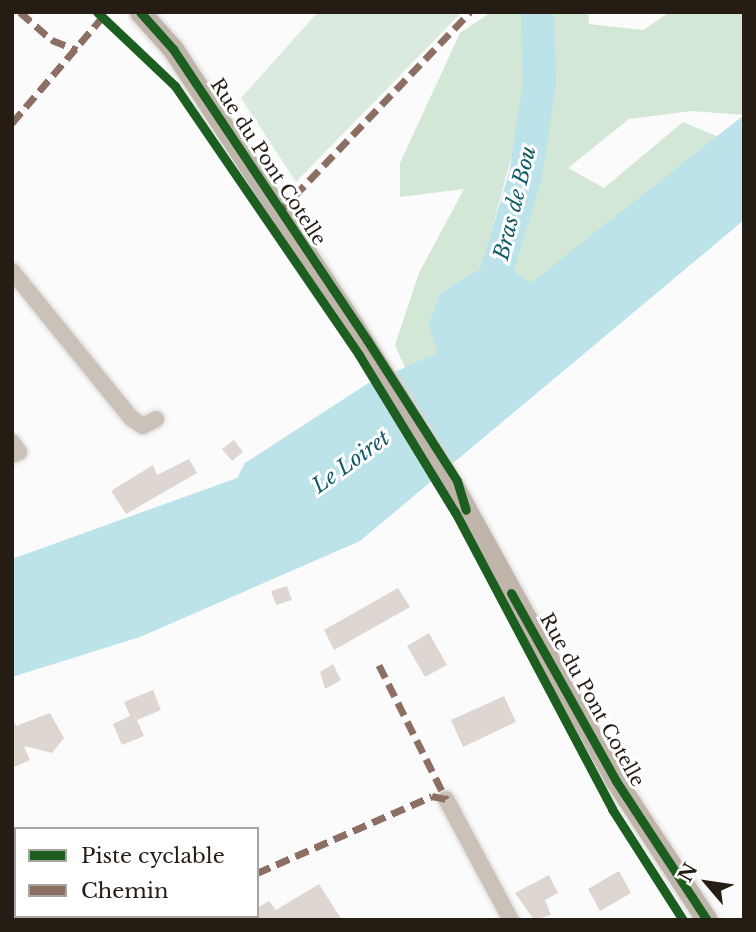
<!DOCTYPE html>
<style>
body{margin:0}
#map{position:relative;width:756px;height:932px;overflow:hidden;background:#fbfbfb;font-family:"Libre Baskerville",serif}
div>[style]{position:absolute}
.green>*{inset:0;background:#dbeade}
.forest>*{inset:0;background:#d2e7d6}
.water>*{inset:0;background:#bce2ea}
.river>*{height:33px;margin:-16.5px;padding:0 16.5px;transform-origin:16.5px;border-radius:16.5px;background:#bce2ea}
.building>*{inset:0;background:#ded7d1}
.roads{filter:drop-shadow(0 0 2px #d9d7d6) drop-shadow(0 0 2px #d9d7d6)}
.street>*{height:16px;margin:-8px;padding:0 8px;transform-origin:8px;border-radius:8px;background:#cac1b8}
.secondary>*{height:21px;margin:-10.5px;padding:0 10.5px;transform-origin:10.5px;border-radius:10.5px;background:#c0b5aa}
.quiet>*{height:7px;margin-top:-3.5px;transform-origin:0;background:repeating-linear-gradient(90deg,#8d6e63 0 14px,transparent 0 21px)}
.cycleway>*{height:9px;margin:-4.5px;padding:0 4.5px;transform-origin:4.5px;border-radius:4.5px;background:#1b5e20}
span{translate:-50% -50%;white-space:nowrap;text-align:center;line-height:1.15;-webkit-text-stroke:6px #fff;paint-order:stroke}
.street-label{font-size:19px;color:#251c14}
.water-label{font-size:21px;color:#0f5b67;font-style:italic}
.frame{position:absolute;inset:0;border:14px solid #251c14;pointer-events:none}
.legend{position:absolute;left:14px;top:827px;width:245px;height:91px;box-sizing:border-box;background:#fff;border:2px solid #a8a4a1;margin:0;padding:9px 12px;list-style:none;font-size:21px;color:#251c14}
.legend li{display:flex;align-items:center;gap:14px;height:35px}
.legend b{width:35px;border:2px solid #a8a4a1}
.north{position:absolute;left:672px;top:848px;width:70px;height:70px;-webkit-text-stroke:5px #fff;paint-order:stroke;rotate:299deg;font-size:19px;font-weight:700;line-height:28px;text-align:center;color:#251c14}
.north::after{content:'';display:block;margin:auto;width:24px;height:32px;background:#251c14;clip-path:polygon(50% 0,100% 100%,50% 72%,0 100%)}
</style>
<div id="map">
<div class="green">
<i style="clip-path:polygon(318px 12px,462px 12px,296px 182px,241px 98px)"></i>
</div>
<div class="forest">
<i style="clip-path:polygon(491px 12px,522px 12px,526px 104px,481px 268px,440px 293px,428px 325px,439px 353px,406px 370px,395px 345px,419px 273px,464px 189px,400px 197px,400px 163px,460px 33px)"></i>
<i style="clip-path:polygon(553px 12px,588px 12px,589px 24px,643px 30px,670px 12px,744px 12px,744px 115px,692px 111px,629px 119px,568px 168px,604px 188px,683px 122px,721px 138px,531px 284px,511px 270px,540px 166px)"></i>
</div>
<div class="water">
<i style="clip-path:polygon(744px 115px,744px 220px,360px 541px,140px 637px,12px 677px,12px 559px,237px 478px,245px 463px,367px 384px,438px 353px,428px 325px,440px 293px,481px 268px,511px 270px,531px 283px)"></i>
</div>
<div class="river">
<i style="left:484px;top:311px;width:143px;rotate:-73.3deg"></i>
<i style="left:525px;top:174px;width:91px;rotate:-81.2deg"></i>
<i style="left:539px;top:84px;width:72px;rotate:-91.6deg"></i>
</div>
<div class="building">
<i style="clip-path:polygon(234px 440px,243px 452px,232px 461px,222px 449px)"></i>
<i style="clip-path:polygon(189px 459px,197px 473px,126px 514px,111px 491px,153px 465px,157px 475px)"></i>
<i style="clip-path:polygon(287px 586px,292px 600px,276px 605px,271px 591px)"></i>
<i style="clip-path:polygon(398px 588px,410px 607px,334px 650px,324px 630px)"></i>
<i style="clip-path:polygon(429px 633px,447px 665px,425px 677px,407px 646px)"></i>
<i style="clip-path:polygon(333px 664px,341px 680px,325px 689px,320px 672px)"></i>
<i style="clip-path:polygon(153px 690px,161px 710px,137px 720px,144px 736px,122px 745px,113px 724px,130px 716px,124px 702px)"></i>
<i style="clip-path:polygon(504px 696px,516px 722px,463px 747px,451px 720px)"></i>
<i style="clip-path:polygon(50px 713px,64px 738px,52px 753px,24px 746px,30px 760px,12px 768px,12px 718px,16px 726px)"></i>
<i style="clip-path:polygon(619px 871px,631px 893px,600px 911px,588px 889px)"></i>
<i style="clip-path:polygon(549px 875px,558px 893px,545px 900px,551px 915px,534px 920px,515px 893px)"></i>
<i style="clip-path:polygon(319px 884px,342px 920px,257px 920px,257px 908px,269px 901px,276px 910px)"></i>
</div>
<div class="roads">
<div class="street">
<i style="left:12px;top:271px;width:189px;rotate:51deg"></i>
<i style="left:131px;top:418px;width:14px;rotate:34deg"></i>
<i style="left:143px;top:426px;width:15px;rotate:-28deg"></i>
<i style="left:12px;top:442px;width:12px;rotate:55deg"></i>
<i style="left:19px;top:452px;width:8px;rotate:157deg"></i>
<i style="left:446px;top:799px;width:137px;rotate:61.8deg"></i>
</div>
<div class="secondary">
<i style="left:140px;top:12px;width:50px;rotate:48.3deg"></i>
<i style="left:173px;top:49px;width:332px;rotate:56.9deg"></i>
<i style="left:354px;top:327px;width:193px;rotate:58.1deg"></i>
<i style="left:456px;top:491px;width:331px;rotate:61.1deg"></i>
<i style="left:616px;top:781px;width:166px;rotate:56.8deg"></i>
</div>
</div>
<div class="quiet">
<i style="left:20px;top:12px;width:43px;rotate:41.2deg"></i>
<i style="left:52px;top:40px;width:27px;rotate:22deg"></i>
<i style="left:12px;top:123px;width:143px;rotate:-49.5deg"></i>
<i style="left:280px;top:211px;width:275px;rotate:-46.3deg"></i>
<i style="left:379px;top:665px;width:150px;rotate:63.4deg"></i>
<i style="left:257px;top:873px;width:191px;rotate:-23.7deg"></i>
<i style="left:432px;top:796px;width:14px;rotate:12deg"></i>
</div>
<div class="cycleway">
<i style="left:97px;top:12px;width:108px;rotate:43.5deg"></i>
<i style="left:175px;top:86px;width:326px;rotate:55.6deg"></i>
<i style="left:359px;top:355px;width:184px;rotate:58.6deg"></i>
<i style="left:455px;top:512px;width:336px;rotate:62.1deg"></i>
<i style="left:612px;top:809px;width:132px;rotate:57.4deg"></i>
<i style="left:140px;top:12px;width:50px;rotate:48.3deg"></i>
<i style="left:173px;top:49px;width:350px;rotate:56.3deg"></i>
<i style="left:367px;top:340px;width:167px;rotate:57.4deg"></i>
<i style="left:457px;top:481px;width:30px;rotate:73deg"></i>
<i style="left:511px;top:593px;width:215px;rotate:60.8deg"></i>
<i style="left:616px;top:781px;width:166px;rotate:56.8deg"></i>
</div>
<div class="street-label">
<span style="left:268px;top:162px;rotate:57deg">Rue du Pont Cotelle</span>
<span style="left:592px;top:700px;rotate:61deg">Rue du Pont Cotelle</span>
</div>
<div class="water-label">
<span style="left:515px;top:203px;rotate:-76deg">Bras de Bou</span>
<span style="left:351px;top:462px;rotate:-36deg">Le Loiret</span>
</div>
<div class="frame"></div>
<ul class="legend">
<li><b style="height:9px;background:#1b5e20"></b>Piste cyclable</li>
<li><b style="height:9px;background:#8d6e63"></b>Chemin</li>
</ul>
<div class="north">N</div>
</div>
